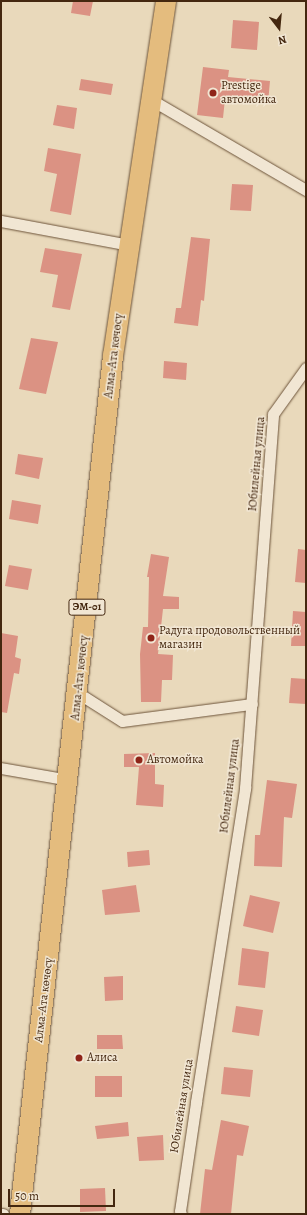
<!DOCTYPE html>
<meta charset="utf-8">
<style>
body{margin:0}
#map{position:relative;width:307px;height:1215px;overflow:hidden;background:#e9d9bb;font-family:Alegreya,serif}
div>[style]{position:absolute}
.building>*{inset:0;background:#db9283}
.roads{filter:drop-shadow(0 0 1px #6d543a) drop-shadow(0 0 1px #6d543a)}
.street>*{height:11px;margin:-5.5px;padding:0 5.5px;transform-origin:5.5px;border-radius:5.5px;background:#f1e6d3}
.highway>*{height:20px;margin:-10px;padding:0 10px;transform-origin:10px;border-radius:10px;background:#e4bc7e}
.dots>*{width:11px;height:11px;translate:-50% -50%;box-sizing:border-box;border:2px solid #f1e6d3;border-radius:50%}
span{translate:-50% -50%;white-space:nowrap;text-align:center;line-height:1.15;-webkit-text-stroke:3px #f1e6d3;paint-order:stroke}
.shield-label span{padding:1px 3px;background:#f1e6d3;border:1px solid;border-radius:3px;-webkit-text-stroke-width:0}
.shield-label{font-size:11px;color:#44270f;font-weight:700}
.poi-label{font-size:12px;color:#44270f}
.left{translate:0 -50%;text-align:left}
.street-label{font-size:12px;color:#44270f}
.frame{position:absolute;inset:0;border:2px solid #44270f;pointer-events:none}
.north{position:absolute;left:259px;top:8px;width:40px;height:40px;-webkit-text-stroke:3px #f1e6d3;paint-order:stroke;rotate:164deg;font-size:11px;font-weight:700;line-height:16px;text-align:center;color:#44270f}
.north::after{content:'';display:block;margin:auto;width:14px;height:18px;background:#44270f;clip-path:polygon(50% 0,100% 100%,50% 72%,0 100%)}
.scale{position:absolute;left:8px;top:1189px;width:107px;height:18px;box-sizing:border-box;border:2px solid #44270f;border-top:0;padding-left:5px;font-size:12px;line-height:14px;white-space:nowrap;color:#44270f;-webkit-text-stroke:3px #f1e6d3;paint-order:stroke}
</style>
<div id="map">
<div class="building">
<i style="clip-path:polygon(73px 1px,93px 1px,90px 16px,71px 13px)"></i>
<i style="clip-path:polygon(233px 20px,259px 22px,257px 50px,231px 48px)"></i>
<i style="clip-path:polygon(203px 67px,229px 70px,228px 77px,270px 81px,268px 103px,225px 99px,223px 118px,197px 115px)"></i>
<i style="clip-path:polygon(81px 79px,113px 84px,111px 95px,79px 90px)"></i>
<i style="clip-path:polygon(57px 105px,77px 108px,74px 129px,53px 125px)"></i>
<i style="clip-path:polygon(48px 148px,81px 154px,71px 215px,50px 211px,57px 174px,44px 171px)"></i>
<i style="clip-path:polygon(232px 184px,253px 185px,251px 211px,230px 210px)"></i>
<i style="clip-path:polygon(191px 237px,210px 239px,204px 301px,201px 300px,198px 326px,174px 323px,176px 308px,181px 308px)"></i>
<i style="clip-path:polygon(45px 248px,82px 254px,70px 310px,52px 307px,58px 275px,40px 272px)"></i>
<i style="clip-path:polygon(31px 338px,58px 342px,46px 394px,19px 389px)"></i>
<i style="clip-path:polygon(164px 361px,187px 363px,186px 380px,163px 378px)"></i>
<i style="clip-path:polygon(18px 454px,43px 458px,39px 479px,15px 474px)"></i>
<i style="clip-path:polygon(12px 500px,41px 505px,38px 524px,9px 519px)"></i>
<i style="clip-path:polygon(298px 549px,306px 550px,306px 583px,295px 582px)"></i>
<i style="clip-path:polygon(151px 554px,169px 557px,163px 596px,179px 597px,179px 609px,163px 609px,158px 654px,173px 655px,172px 680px,162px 680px,161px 702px,141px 702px,140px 654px,143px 627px,148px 627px,149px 577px,147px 577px)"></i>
<i style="clip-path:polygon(9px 565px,32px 569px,28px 590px,5px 586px)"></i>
<i style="clip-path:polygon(293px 611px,306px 612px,306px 646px,291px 646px)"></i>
<i style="clip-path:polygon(1px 633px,18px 636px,15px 657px,21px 659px,19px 674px,14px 673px,7px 713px,1px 712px)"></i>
<i style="clip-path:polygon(291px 678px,306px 679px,306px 704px,289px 703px)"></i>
<i style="clip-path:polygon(155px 753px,155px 784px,164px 785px,163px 807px,136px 805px,139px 767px,124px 767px,124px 754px)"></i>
<i style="clip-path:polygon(267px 780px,297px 784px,292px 818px,284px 817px,282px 867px,254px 866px,255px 835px,260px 835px)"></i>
<i style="clip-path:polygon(149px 850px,150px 865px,128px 867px,127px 852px)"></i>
<i style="clip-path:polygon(136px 885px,140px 912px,105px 915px,102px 890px)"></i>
<i style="clip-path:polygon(250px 895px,280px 902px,273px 933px,243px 926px)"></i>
<i style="clip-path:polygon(242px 948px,269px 952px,265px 988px,238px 985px)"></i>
<i style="clip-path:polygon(123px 976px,123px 1000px,105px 1001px,104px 977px)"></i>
<i style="clip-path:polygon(236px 1006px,263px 1010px,259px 1036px,232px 1032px)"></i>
<i style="clip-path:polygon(97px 1035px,122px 1035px,123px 1049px,97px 1049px)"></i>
<i style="clip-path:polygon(224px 1067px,253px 1070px,250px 1097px,221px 1094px)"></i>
<i style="clip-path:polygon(95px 1076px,122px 1076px,122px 1097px,95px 1097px)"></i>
<i style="clip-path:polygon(221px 1120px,249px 1126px,243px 1156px,237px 1155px,231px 1214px,200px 1214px,205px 1169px,212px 1170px)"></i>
<i style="clip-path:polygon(128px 1122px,129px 1136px,97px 1139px,95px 1126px)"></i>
<i style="clip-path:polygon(163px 1135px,164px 1160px,139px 1161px,137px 1137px)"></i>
<i style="clip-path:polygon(105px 1188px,106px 1211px,80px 1212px,80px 1189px)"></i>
</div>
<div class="roads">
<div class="street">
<i style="left:150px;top:99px;width:181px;rotate:30.3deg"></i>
<i style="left:1px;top:221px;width:130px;rotate:10.6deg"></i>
<i style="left:78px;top:693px;width:52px;rotate:32.5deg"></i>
<i style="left:122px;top:721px;width:131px;rotate:-7.5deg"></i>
<i style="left:1px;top:768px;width:69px;rotate:10deg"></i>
<i style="left:1px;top:1214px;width:2px"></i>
<i style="left:181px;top:1214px;width:3px;rotate:-108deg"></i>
<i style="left:180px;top:1211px;width:110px;rotate:-81.6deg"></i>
<i style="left:196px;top:1102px;width:318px;rotate:-81.1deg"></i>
<i style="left:245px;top:788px;width:375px;rotate:-85.7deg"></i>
<i style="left:273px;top:414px;width:57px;rotate:-54.3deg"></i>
</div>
<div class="highway">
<i style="left:20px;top:1214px;width:863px;rotate:-83.81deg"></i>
<i style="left:113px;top:356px;width:359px;rotate:-81.5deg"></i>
</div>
</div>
<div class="dots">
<i style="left:213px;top:93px;background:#8f2418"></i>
<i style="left:151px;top:638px;background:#8f2418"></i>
<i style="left:139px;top:760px;background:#8f2418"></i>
<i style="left:79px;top:1058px;background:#8f2418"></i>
</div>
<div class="shield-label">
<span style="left:87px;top:607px">ЭМ-01</span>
</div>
<div class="poi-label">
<span class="left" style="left:221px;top:93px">Prestige<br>автомойка</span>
<span class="left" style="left:159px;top:638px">Радуга продовольственный<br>магазин</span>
<span class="left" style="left:147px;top:760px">Автомойка</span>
<span class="left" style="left:87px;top:1058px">Алиса</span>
</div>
<div class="street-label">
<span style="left:114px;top:356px;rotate:-83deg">Алма-Ата көчөсү</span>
<span style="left:257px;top:464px;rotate:-85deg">Юбилейная улица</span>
<span style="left:80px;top:678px;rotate:-84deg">Алма-Ата көчөсү</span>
<span style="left:230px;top:786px;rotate:-83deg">Юбилейная улица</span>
<span style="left:44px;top:1000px;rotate:-83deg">Алма-Ата көчөсү</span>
<span style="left:182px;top:1106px;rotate:-81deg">Юбилейная улица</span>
</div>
<div class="frame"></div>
<div class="north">N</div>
<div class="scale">50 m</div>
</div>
